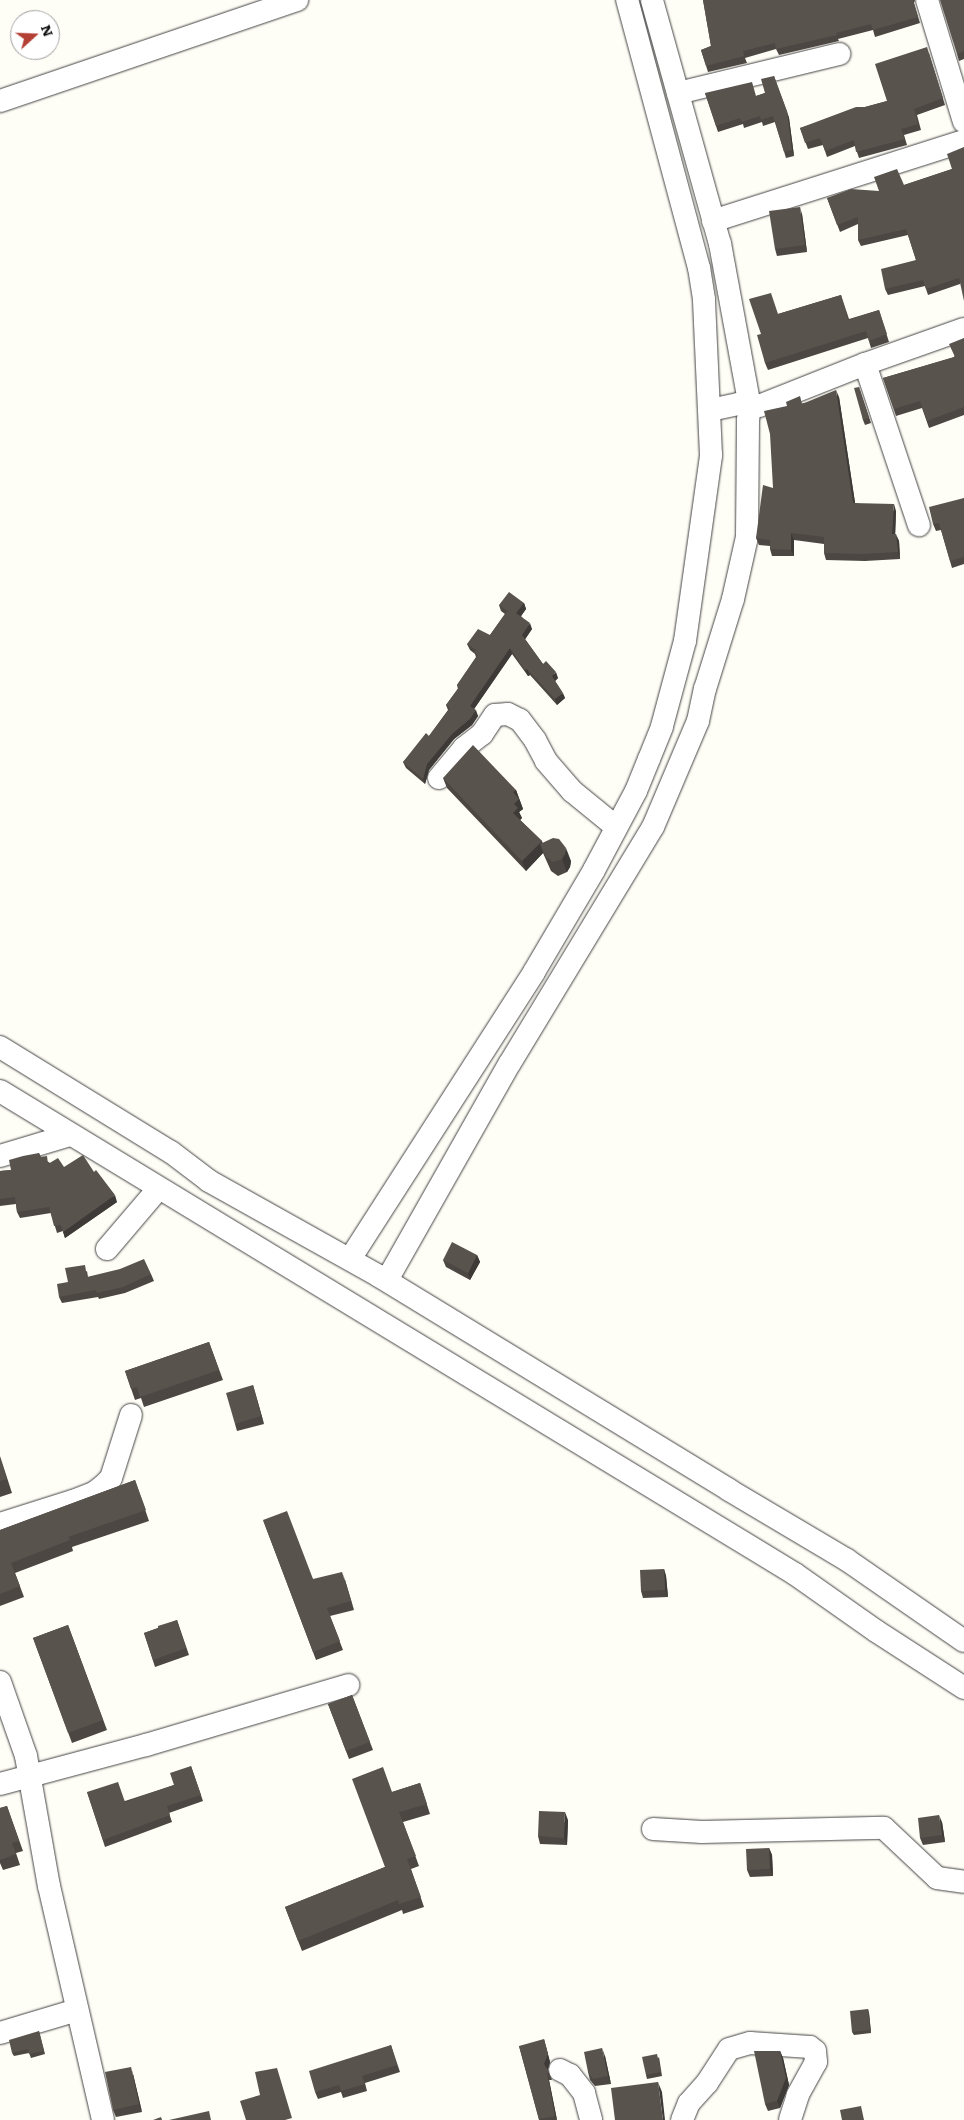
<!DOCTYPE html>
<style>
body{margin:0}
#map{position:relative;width:964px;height:2120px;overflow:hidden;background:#fefdf6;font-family:Literata,serif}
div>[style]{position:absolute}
.roads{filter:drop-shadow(0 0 1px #444) drop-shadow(0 0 1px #444)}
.minor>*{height:22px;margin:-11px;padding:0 11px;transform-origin:11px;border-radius:11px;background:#fff}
.wall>*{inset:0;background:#4d4743}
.shaded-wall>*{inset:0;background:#3e3a37}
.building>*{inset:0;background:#59534e}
span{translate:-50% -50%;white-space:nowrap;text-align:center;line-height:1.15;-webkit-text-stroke:5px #fff;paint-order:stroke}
.north{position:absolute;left:10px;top:10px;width:50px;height:50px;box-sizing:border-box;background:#fff;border:1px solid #a0a0a0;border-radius:50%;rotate:70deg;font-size:14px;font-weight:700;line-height:20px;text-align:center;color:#111}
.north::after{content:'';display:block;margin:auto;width:18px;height:22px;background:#b44035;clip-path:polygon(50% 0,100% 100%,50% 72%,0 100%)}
</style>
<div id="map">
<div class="roads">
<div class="minor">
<i style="left:927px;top:0;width:127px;rotate:73.1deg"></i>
<i style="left:678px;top:93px;width:166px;rotate:-13.6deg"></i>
<i style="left:0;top:101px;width:314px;rotate:-18.8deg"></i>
<i style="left:713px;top:221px;width:263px;rotate:-17.7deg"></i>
<i style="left:865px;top:364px;width:170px;rotate:71.5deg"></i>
<i style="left:710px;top:410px;width:29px;rotate:-12deg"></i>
<i style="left:738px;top:404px;width:21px;rotate:5deg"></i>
<i style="left:759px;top:406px;width:114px;rotate:-21.6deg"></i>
<i style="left:865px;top:364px;width:105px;rotate:-19.5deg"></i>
<i style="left:439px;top:778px;width:39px;rotate:-50deg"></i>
<i style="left:464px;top:748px;width:23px;rotate:-38deg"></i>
<i style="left:482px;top:734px;width:23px;rotate:-56deg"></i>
<i style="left:495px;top:715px;width:13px;rotate:-4deg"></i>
<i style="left:508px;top:714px;width:13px;rotate:27deg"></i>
<i style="left:520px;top:720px;width:25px;rotate:53deg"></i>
<i style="left:535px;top:740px;width:24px;rotate:62deg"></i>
<i style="left:546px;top:761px;width:40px;rotate:49deg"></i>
<i style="left:572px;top:791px;width:57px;rotate:39.3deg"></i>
<i style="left:0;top:1047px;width:201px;rotate:31.6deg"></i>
<i style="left:171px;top:1152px;width:48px;rotate:37.3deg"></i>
<i style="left:209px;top:1181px;width:195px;rotate:29.2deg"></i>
<i style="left:379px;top:1276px;width:410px;rotate:31.4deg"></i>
<i style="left:729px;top:1490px;width:137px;rotate:30.7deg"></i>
<i style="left:847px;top:1560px;width:142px;rotate:34.7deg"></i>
<i style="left:0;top:1091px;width:930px;rotate:31.28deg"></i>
<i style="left:795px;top:1574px;width:99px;rotate:35.1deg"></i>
<i style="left:876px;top:1631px;width:105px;rotate:32.9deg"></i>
<i style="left:0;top:1156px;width:73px;rotate:-16.7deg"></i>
<i style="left:107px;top:1249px;width:80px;rotate:-49.6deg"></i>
<i style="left:350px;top:1259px;width:341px;rotate:-57.3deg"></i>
<i style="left:534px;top:972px;width:118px;rotate:-59.5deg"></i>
<i style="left:594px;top:870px;width:89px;rotate:-62deg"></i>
<i style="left:636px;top:791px;width:35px;rotate:-68deg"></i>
<i style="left:649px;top:759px;width:35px;rotate:-68deg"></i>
<i style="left:662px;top:726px;width:88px;rotate:-74.9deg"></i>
<i style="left:685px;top:641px;width:188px;rotate:-82deg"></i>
<i style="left:711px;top:455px;width:156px;rotate:-92.6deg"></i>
<i style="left:704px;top:299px;width:31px;rotate:-99deg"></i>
<i style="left:699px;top:268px;width:278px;rotate:-105deg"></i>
<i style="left:387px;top:1280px;width:249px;rotate:-60.5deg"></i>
<i style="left:510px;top:1063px;width:276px;rotate:-58.8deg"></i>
<i style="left:653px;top:827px;width:115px;rotate:-67deg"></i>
<i style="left:698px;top:721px;width:33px;rotate:-78deg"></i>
<i style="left:705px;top:689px;width:94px;rotate:-72.7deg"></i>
<i style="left:733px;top:599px;width:64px;rotate:-77.3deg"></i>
<i style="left:747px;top:537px;width:117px;rotate:-89.5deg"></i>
<i style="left:748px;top:420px;width:13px;rotate:-81deg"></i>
<i style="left:750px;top:407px;width:166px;rotate:-100.4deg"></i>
<i style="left:720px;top:244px;width:253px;rotate:-105.6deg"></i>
<i style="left:0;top:1524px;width:77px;rotate:-17.5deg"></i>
<i style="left:73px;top:1501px;width:22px;rotate:-21deg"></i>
<i style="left:94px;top:1493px;width:11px;rotate:-38deg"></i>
<i style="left:103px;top:1486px;width:11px;rotate:-45deg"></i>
<i style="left:111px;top:1478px;width:66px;rotate:-72.4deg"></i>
<i style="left:0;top:1682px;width:78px;rotate:70.6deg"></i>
<i style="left:26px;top:1756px;width:132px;rotate:80deg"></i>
<i style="left:49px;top:1886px;width:240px;rotate:77deg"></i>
<i style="left:0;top:1784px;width:151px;rotate:-15deg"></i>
<i style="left:146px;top:1745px;width:211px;rotate:-16.5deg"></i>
<i style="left:653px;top:1829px;width:49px;rotate:3.5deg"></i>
<i style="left:702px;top:1832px;width:182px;rotate:-1.3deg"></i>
<i style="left:884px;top:1828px;width:73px;rotate:43.3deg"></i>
<i style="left:937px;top:1878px;width:27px;rotate:8deg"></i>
<i style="left:0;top:2033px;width:80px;rotate:-16.6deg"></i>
<i style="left:560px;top:2070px;width:11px;rotate:27deg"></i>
<i style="left:570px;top:2075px;width:23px;rotate:52deg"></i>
<i style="left:584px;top:2093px;width:28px;rotate:75deg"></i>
<i style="left:682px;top:2120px;width:18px;rotate:-68deg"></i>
<i style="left:689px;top:2103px;width:27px;rotate:-48deg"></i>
<i style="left:707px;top:2083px;width:40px;rotate:-57.1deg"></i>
<i style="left:729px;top:2049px;width:22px;rotate:-16deg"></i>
<i style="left:750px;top:2043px;width:60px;rotate:3.8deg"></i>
<i style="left:810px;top:2047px;width:6px;rotate:39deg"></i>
<i style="left:815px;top:2051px;width:11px;rotate:85deg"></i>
<i style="left:816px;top:2062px;width:38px;rotate:119deg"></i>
<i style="left:798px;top:2095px;width:26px;rotate:108deg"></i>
</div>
</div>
<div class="wall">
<i style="clip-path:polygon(703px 0,915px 0,914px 3px,920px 23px,875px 37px,873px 30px,838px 39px,839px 41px,779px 55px,776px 49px,745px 58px,747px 63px,708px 72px,701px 50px,711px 46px)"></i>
<i style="clip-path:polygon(964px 0,964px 59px,959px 61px,957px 54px)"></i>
<i style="clip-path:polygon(929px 53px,945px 105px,917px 115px,921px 130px,904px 135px,907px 145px,859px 158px,855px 146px,827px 157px,823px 145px,808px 149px,800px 128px,865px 107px,887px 101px)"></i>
<i style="clip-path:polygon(774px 76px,789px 118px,794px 156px,786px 158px,775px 122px,763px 126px,762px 122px,744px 128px,743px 124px,718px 132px,705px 93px,756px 96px,765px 93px)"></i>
<i style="clip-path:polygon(964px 147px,960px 284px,928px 295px,925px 286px,888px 295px,885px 289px,916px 260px,908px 235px,861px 246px,858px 240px,858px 224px,840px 232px,827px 198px,879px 191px,904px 185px,952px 169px)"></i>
<i style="clip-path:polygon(802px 214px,807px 252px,777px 256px,775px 249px)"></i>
<i style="clip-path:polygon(841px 295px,849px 319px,879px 310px,889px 342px,871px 348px,868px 338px,768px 370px,765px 363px,761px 334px,778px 314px)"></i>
<i style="clip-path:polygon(964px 338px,964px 415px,929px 428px,922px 408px,896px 416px,883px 378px,954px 357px)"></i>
<i style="clip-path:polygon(859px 387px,871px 423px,865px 425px,863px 420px)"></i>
<i style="clip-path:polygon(839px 397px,855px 503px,896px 511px,895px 534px,899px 541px,900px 559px,865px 561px,826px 560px,824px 553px,824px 544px,794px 540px,794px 556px,772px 556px,770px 549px,770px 546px,759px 545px,756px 538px,773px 488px,787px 406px)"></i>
<i style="clip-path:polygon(964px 498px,964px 564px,952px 568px,941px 530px,936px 531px,933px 524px)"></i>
<i style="clip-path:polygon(524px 603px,526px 609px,521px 616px,532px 629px,525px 639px,543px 664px,558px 678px,555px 681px,565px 698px,557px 705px,530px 675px,528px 676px,512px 654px,474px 709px,478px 716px,472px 725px,454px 739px,429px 770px,425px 784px,406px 768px,403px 762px,429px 736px,448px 710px,446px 705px,458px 689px,457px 685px,476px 657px,475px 654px,470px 650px,467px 644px,490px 635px,505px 614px,501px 611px,499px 605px)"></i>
<i style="clip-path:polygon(443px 778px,516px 790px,523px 809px,519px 812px,522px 818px,520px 820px,542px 841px,542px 843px,571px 861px,570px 867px,567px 872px,558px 876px,551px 871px,543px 853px,526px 871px,447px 788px)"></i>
<i style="clip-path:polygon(39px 1153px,41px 1157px,50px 1163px,64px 1167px,94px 1172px,117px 1202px,65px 1238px,63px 1231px,57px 1233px,51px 1213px,20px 1218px,17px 1212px,16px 1204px,0 1206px,0 1171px,11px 1170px)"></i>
<i style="clip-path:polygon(477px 1255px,480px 1262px,470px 1280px,446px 1267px,443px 1260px)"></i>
<i style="clip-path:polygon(87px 1271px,88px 1277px,151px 1274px,154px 1281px,125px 1293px,99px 1299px,98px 1297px,62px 1303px,59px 1297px,68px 1282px)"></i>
<i style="clip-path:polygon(209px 1342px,223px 1380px,144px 1407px,141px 1398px,135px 1400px,125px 1371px)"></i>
<i style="clip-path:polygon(253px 1385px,264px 1424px,237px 1431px,235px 1424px)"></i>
<i style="clip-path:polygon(0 1456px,12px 1493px,0 1497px)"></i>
<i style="clip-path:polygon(135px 1480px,149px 1521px,72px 1547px,73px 1551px,15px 1573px,24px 1597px,0 1606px,0 1530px)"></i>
<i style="clip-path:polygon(263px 1520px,313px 1579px,345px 1580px,354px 1610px,330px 1616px,343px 1650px,316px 1660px)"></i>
<i style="clip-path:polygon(664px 1569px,666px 1576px,668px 1597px,643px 1598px,641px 1591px)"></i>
<i style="clip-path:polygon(177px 1620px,189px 1655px,155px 1667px,144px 1633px,158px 1628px)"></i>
<i style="clip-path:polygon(68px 1625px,107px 1730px,72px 1743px,33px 1638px)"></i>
<i style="clip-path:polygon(352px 1695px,373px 1750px,349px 1759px,328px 1704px)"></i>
<i style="clip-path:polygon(191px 1766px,203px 1801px,169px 1813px,172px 1822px,105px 1847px,87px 1792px,125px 1801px,174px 1785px)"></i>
<i style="clip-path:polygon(420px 1783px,430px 1814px,403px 1822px,419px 1866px,411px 1869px,424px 1907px,403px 1914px,402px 1910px,302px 1951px,285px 1907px,385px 1867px,392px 1792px)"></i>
<i style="clip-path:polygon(7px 1806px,23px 1851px,16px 1853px,20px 1865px,3px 1870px,0 1863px,0 1808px)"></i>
<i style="clip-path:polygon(568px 1820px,567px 1845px,540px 1844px,538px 1836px)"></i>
<i style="clip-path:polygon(942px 1822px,945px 1842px,923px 1845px,920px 1838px)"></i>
<i style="clip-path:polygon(769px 1848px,772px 1855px,773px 1876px,750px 1877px,747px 1870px)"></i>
<i style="clip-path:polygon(868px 2009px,869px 2013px,871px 2033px,854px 2035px,852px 2032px)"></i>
<i style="clip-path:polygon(39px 2031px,45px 2054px,31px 2058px,29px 2053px,14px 2056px,12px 2053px)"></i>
<i style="clip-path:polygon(391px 2045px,400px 2072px,365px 2083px,367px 2091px,343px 2098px,341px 2092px,318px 2099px,315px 2092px)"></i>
<i style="clip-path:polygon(519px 2046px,546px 2047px,550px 2062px,548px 2070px,552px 2080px,549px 2080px,557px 2120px,539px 2120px)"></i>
<i style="clip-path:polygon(780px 2051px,783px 2058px,789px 2085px,780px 2108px,768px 2111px,765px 2104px)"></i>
<i style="clip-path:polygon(605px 2056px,611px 2084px,595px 2086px,590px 2080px,588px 2072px)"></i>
<i style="clip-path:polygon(659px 2057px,662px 2076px,647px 2079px,646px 2075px)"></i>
<i style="clip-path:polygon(133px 2074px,142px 2112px,116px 2117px,113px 2110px)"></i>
</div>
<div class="shaded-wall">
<i style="clip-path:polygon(787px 111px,789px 118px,794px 156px,792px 150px)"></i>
<i style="clip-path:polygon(800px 207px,802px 214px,807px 252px,805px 245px)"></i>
<i style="clip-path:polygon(836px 390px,839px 397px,856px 509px,853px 503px)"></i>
<i style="clip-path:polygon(894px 504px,896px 511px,895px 541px,892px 534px)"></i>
<i style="clip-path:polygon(791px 533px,794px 540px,794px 556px,791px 550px)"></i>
<i style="clip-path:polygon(896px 534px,899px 541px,900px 559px,898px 552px)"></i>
<i style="clip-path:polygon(524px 603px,526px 609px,519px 619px,516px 613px)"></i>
<i style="clip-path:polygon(530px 623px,532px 629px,524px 641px,522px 635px)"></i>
<i style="clip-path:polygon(510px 648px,512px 654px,472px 712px,470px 706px)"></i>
<i style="clip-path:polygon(527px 669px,530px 675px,528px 676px,525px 670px)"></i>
<i style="clip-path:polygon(556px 672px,558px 678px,554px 682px,552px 676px)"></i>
<i style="clip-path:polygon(563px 693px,565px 698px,557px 705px,555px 699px)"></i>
<i style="clip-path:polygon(476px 710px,478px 716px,472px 725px,454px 739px,429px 770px,425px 784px,423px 779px,427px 764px,452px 734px)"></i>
<i style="clip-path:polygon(516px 790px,523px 809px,519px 812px,522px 818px,517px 823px,513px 813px,513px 792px)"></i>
<i style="clip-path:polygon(542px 841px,545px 851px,540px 844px,543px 853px,526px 871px,522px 861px)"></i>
<i style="clip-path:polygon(566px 848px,571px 861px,570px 867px,567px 872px,562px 859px)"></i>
<i style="clip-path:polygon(115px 1195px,117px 1202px,65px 1238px,63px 1232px)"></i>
<i style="clip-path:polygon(477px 1255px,480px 1262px,470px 1280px,468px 1273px)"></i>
<i style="clip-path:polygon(253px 1385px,255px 1392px,264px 1424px,261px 1416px)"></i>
<i style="clip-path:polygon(664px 1569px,666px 1576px,668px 1597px,665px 1590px)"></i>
<i style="clip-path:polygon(342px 1572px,345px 1580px,354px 1610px,351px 1601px)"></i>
<i style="clip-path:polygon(565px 1812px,568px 1820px,567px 1845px,564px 1838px)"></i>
<i style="clip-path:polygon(939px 1815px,942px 1822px,945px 1842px,942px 1835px)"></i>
<i style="clip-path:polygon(769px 1848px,772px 1855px,773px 1876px,770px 1869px)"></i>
<i style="clip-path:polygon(868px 2009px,869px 2013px,871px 2033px,870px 2030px)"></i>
<i style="clip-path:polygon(544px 2039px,550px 2062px,547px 2071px,544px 2064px)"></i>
<i style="clip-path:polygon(602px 2048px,605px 2056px,611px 2084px,608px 2076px)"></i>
<i style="clip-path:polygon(780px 2051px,783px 2058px,789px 2085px,780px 2108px,777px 2101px)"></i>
<i style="clip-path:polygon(131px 2067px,133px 2074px,142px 2112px,139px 2104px)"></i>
<i style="clip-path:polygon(547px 2073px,549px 2080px,557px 2120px,555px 2116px)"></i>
<i style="clip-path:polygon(658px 2082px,662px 2092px,665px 2120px,663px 2120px)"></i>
</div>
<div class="building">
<i style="clip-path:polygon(703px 0,913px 0,918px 17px,873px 30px,871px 24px,836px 33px,837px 35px,776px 49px,775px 43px,743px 51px,744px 56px,706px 66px,701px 50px,711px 46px)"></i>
<i style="clip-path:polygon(940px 0,964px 0,964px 51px,957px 54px)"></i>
<i style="clip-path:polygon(927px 47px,943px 98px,914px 109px,918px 124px,901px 129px,905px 139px,856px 152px,854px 140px,825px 151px,820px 138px,805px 143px,800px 128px,856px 107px,865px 107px,887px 101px,875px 64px)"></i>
<i style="clip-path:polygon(774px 76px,787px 111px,792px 150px,784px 152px,773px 116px,761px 120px,760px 116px,742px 122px,740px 118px,716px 126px,705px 93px,752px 82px,756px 96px,765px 93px,761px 79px)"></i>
<i style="clip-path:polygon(964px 147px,964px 301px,959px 278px,926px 289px,923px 280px,885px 289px,881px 269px,916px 260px,906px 229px,858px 240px,858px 217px,837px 225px,827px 198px,851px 189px,879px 191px,874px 177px,897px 169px,904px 185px,952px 169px,947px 154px)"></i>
<i style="clip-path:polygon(800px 207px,805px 245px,775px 249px,769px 211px)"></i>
<i style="clip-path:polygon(771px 293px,778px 314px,841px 295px,848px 320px,879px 310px,887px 334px,869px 341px,866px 331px,765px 363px,757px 335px,761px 334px,749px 299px)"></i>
<i style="clip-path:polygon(964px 338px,964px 407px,927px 421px,920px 401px,894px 409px,883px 378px,955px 357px,949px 344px)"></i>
<i style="clip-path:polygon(859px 387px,869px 418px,863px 420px,854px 388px)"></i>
<i style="clip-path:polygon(836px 390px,853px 503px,894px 504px,892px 534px,896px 534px,898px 552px,863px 554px,824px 553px,824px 537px,791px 533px,791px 550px,770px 549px,770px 540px,756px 538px,763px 485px,773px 488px,770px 434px,764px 411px,787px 406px,786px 402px,800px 396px,802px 404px)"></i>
<i style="clip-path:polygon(964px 498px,964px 557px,950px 561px,939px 523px,933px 524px,929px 507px)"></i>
<i style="clip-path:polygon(509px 592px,524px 603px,516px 613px,530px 623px,522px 635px,543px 664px,546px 661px,556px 672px,552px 676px,563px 693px,555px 699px,527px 669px,525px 670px,510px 648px,470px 706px,476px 710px,470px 719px,452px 734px,427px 764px,423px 779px,403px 762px,426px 733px,429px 736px,450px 708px,446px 705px,459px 687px,457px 685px,478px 655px,474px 652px,476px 650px,467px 644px,478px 629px,490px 635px,507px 611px,499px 605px)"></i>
<i style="clip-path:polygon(473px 745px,516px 790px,513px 792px,519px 799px,514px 804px,518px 808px,513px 813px,542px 841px,522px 861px,443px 778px)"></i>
<i style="clip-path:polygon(553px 838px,559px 839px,566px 848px,565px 854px,562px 859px,553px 862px,546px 857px,540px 844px)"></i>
<i style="clip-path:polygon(39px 1153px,40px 1157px,47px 1156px,48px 1164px,58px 1158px,64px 1167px,83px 1155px,94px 1172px,96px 1170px,115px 1195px,63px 1232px,61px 1225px,54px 1226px,49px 1207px,17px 1212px,15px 1197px,0 1199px,0 1171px,11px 1170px,9px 1160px,23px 1156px)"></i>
<i style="clip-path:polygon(452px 1242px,477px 1255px,468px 1273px,443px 1260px)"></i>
<i style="clip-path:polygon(144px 1259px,151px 1274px,123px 1287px,97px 1293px,96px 1290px,59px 1297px,57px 1284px,68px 1282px,65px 1268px,85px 1265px,87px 1277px,120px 1269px)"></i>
<i style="clip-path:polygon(209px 1342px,219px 1370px,140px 1397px,137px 1387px,131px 1389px,125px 1371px)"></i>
<i style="clip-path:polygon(253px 1385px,261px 1416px,235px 1424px,226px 1393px)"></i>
<i style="clip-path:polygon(0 1458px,7px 1479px,0 1481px)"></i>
<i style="clip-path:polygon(135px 1480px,146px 1510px,68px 1537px,70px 1540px,11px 1563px,20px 1586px,0 1594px,0 1530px)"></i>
<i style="clip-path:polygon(287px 1511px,313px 1579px,342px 1572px,351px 1601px,327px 1608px,340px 1641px,313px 1652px,263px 1520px)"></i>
<i style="clip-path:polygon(664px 1569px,665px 1590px,641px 1591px,640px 1570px)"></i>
<i style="clip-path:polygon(177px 1620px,186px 1648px,153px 1660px,144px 1633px,158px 1628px,158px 1626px)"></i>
<i style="clip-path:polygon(68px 1625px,103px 1720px,68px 1733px,33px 1638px)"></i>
<i style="clip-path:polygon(352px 1695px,370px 1742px,346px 1751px,328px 1704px)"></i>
<i style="clip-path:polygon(191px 1766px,201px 1795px,167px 1806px,170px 1815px,103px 1840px,87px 1792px,118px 1782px,125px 1802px,174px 1785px,170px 1773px)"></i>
<i style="clip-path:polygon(383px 1767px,392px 1792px,420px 1783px,427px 1804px,399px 1812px,416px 1856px,407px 1859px,421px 1897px,399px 1904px,398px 1900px,298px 1941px,285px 1907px,385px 1867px,352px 1779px)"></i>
<i style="clip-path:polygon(7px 1806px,19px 1841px,12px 1843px,16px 1854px,0 1860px,0 1808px)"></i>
<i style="clip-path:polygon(539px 1811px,565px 1812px,564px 1838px,538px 1836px)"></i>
<i style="clip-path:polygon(939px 1815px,942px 1835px,920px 1838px,918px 1818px)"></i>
<i style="clip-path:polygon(769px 1848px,770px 1869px,747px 1870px,746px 1849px)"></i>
<i style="clip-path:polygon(868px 2009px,870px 2030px,852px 2032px,850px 2011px)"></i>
<i style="clip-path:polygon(39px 2031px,44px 2051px,29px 2054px,28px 2049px,12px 2053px,9px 2040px)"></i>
<i style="clip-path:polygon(544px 2039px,548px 2054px,544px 2064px,549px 2072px,547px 2073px,555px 2116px,539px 2119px,519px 2046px)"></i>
<i style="clip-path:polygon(391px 2045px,397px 2065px,362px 2076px,365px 2084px,341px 2091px,339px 2085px,315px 2092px,309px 2071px)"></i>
<i style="clip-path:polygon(602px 2048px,608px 2076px,593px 2079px,588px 2072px,584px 2052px)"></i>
<i style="clip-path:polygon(754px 2051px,780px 2051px,786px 2078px,777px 2101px,765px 2104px)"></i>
<i style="clip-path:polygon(657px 2054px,661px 2072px,646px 2075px,642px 2057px)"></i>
<i style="clip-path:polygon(131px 2067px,139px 2104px,113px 2110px,105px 2072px)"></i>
<i style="clip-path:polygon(277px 2068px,292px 2118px,285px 2120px,246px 2120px,240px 2101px,260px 2095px,255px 2072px)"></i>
<i style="clip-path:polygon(658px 2082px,663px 2120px,615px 2120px,611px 2088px)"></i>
<i style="clip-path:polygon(861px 2106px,864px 2120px,842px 2120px,840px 2110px)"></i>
<i style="clip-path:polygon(209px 2111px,211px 2120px,169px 2120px)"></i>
<i style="clip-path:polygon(161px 2117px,162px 2120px,153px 2120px)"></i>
</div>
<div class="north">N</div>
</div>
